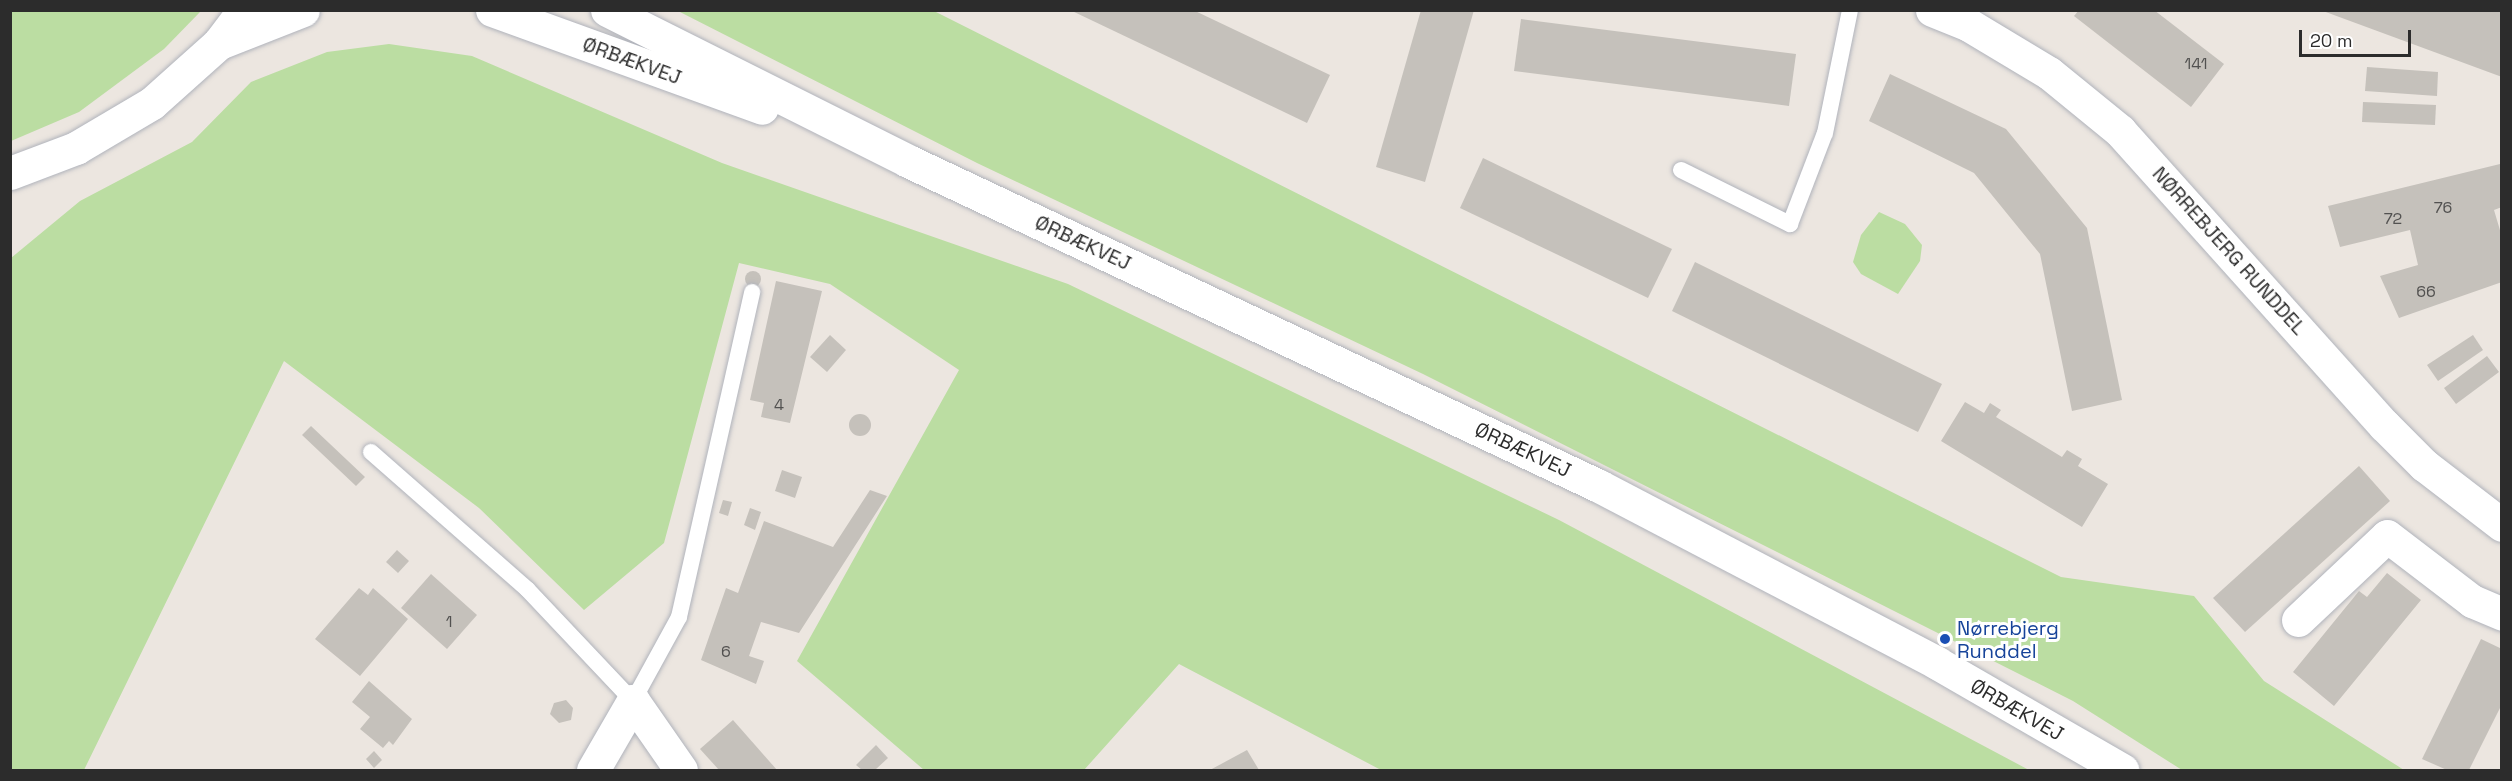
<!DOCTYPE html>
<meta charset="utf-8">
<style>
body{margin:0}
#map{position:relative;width:2512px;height:781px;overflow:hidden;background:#ece6e0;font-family:"Space Grotesk",sans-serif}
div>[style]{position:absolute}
.green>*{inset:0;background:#bbdda2}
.building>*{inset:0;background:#c5c1bb}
.round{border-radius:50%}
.roads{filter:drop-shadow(0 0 2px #b0b3bb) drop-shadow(0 0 2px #b0b3bb)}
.service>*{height:16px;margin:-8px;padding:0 8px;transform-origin:8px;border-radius:8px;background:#fff}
.minor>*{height:33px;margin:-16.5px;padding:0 16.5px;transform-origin:16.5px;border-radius:16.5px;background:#fff}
.secondary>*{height:33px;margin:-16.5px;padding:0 16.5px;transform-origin:16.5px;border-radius:16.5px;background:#fff}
.dots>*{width:16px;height:16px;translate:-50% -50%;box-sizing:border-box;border:3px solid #fff;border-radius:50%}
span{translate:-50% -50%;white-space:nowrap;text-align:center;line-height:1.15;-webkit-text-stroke:6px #fff;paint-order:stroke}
.number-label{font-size:16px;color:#525150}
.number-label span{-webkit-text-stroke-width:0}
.street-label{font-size:20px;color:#2c2c2c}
.transit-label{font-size:20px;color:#164399}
.left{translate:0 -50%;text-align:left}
.frame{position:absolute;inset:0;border:12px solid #2c2c2c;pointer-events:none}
.scale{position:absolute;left:2299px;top:30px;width:112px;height:27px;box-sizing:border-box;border:3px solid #2c2c2c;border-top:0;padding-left:8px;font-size:18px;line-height:21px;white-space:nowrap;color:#2c2c2c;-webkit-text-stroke:4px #fff;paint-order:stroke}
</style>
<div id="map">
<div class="green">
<i style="clip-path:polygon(10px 11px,11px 10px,201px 11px,164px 49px,79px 112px,11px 141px)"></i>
<i style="clip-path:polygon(678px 11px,934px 11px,2061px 577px,2194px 596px,2264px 681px,2404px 770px,2182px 770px,2073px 701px,1423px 374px,977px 163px)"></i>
<i style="clip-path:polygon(389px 44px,472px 56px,722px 163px,1068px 284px,1559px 520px,2029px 770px,1381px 770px,1179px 664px,1084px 770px,924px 770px,797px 661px,959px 370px,830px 284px,739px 263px,664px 543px,584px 610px,479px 508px,284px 361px,84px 770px,11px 770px,11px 258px,80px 201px,192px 142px,251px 82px,327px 52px)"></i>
<i style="clip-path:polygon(1879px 212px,1905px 224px,1922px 245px,1920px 261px,1898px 294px,1861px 274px,1853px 262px,1861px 235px)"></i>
</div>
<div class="building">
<i style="clip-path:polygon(1070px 10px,1193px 10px,1330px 75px,1307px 123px)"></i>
<i style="clip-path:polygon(1421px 10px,1474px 10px,1425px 182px,1376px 167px)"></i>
<i style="clip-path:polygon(2079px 10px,2154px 10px,2224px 64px,2191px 107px,2074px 16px)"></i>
<i style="clip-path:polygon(2323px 10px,2502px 10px,2502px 77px,2323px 11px)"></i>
<i style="clip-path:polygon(1521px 19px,1796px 54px,1789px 106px,1514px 71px)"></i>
<i style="clip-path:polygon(2367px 67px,2438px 72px,2437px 96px,2365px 91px)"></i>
<i style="clip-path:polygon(1890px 74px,2006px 129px,2087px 228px,2122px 400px,2072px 411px,2040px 254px,1974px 173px,1869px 121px)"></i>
<i style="clip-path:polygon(2363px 102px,2436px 105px,2435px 125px,2362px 122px)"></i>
<i style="clip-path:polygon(1483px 158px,1672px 249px,1648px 298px,1460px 208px)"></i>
<i style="clip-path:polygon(2500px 164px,2502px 207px,2494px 210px,2502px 237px,2502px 282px,2399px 318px,2380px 276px,2418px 265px,2410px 230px,2340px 247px,2328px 206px)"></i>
<i style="clip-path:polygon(1695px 262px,1942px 384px,1918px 432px,1672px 311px)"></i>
<i class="round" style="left:745px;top:271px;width:16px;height:16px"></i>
<i style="clip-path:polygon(776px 281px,822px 291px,790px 423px,761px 417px,764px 403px,750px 400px)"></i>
<i style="clip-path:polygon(830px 335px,846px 350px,827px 372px,810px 357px)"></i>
<i style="clip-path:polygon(2473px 335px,2483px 350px,2438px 381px,2427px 365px)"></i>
<i style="clip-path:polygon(2487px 356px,2499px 372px,2456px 404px,2444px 388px)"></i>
<i style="clip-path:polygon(1965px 402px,1984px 413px,1990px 403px,2001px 410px,1996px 417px,2062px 457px,2067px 450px,2082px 459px,2078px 466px,2108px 484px,2082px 527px,1941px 441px)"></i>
<i class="round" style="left:849px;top:414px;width:22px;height:22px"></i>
<i style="clip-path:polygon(311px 426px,365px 477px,356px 486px,302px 435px)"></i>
<i style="clip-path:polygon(2359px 466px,2390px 501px,2245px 632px,2213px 598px)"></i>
<i style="clip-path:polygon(782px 470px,802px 477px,795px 498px,775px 491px)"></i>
<i style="clip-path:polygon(870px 490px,887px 496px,799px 633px,761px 622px,749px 656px,764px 661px,756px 684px,701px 660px,726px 588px,738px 593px,764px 521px,833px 547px)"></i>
<i style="clip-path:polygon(723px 500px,732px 502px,728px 516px,719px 513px)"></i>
<i style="clip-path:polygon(750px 508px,761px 512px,755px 530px,744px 525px)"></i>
<i style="clip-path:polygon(397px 550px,409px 561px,398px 573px,386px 562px)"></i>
<i style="clip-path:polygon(2387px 573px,2421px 600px,2334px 706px,2293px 672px,2359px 591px,2367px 597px)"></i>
<i style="clip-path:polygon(431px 574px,477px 615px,447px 649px,401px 608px)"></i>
<i style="clip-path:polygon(359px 588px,368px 595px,373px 588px,408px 619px,360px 676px,315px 639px)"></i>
<i style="clip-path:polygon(2481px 639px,2502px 649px,2502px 704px,2469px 770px,2447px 770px,2422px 759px)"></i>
<i style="clip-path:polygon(369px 681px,412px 719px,393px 745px,389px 741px,383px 748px,360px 729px,370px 717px,352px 702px)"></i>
<i style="clip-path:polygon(566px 700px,573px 708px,571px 720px,559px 723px,550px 714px,554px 703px)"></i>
<i style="clip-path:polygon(733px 720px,777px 770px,719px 770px,700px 749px)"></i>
<i style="clip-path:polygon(876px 745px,888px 758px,875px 770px,862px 770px,856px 765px)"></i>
<i style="clip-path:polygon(1247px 750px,1259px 770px,1210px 770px)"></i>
<i style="clip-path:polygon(374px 751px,382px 760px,374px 768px,366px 759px)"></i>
</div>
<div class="roads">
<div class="service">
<i style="left:1681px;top:170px;width:122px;rotate:26.4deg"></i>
<i style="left:1790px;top:224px;width:97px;rotate:-69deg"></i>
<i style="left:1825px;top:133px;width:126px;rotate:-78.5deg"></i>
<i style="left:371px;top:452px;width:208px;rotate:41.3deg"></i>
<i style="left:527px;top:589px;width:154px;rotate:46.6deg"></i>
<i style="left:633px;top:701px;width:96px;rotate:-61.3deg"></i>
<i style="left:679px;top:617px;width:333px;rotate:-77.3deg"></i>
</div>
<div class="minor">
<i style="left:1932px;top:10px;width:40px;rotate:22deg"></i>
<i style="left:1969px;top:25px;width:93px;rotate:31deg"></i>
<i style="left:2049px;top:73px;width:92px;rotate:39.2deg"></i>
<i style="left:2120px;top:131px;width:395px;rotate:48.1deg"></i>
<i style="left:2384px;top:425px;width:57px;rotate:45deg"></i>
<i style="left:2424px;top:465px;width:98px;rotate:37.6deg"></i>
<i style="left:2298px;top:620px;width:122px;rotate:-43.3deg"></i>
<i style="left:2387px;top:536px;width:107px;rotate:37.4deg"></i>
<i style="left:2472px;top:601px;width:33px;rotate:23deg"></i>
<i style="left:593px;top:770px;width:80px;rotate:-59.9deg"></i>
<i style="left:633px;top:701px;width:84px;rotate:55.2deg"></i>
</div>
<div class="secondary">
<i style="left:492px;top:10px;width:287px;rotate:19.9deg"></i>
<i style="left:607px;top:10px;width:337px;rotate:26.6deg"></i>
<i style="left:908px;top:161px;width:764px;rotate:25.19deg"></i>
<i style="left:1599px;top:486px;width:382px;rotate:27.6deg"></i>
<i style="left:1937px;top:663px;width:214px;rotate:30deg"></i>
<i style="left:219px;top:43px;width:90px;rotate:-21.4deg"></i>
<i style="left:10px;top:173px;width:71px;rotate:-20.7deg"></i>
<i style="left:76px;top:148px;width:88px;rotate:-30.6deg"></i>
<i style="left:152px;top:103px;width:90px;rotate:-41.8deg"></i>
<i style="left:219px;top:43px;width:41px;rotate:-52.9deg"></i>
</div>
</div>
<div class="dots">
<i style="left:1945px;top:639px;background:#1a4fb4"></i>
</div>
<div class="number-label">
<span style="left:2196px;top:64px">141</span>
<span style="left:2443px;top:208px">76</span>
<span style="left:2393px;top:219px">72</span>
<span style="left:2426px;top:292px">66</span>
<span style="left:779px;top:405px">4</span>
<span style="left:449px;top:622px">1</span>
<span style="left:726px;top:652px">6</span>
</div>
<div class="street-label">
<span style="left:632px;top:61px;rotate:20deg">ØRBÆKVEJ</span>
<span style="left:1083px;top:243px;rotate:25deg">ØRBÆKVEJ</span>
<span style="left:2229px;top:251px;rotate:48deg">NØRREBJERG RUNDDEL</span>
<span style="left:1523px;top:450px;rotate:25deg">ØRBÆKVEJ</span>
<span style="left:2017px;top:710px;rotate:30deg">ØRBÆKVEJ</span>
</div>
<div class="transit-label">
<span class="left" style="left:1957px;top:640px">Nørrebjerg<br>Runddel</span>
</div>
<div class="frame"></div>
<div class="scale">20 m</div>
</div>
